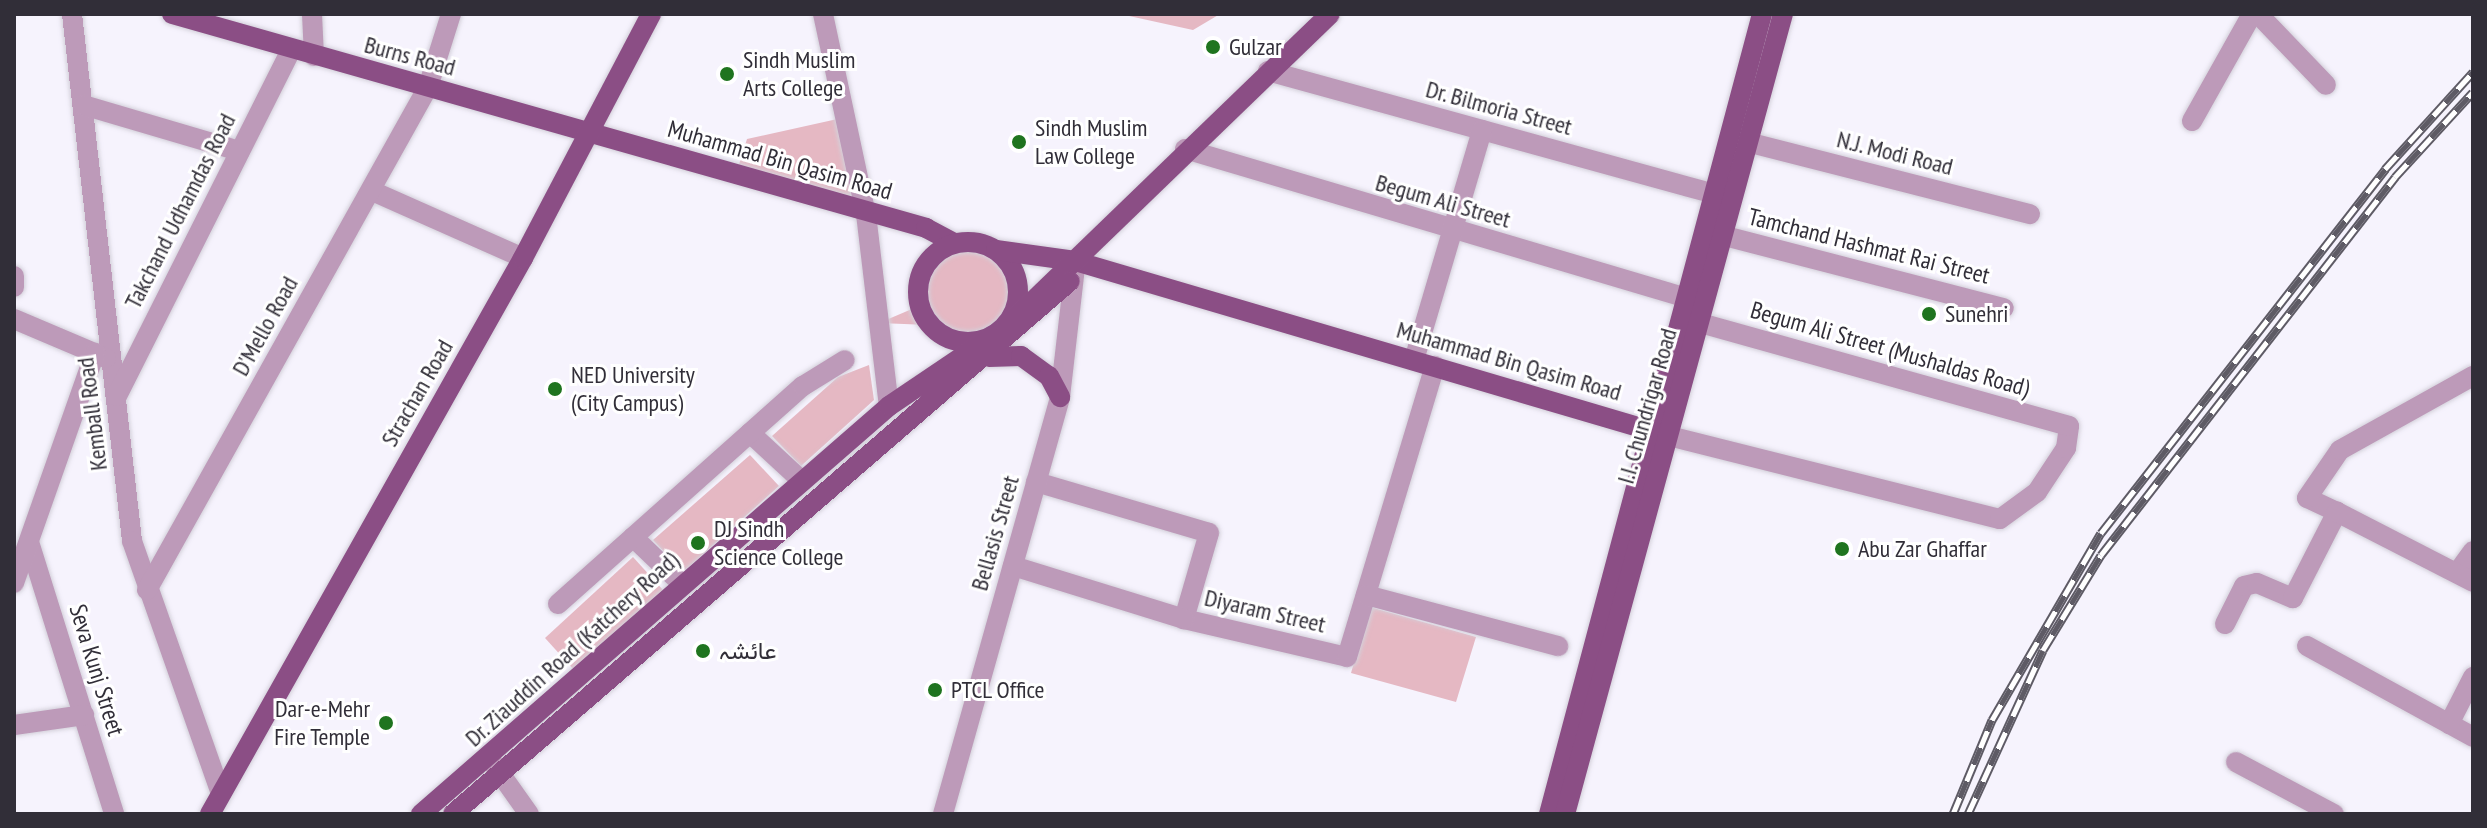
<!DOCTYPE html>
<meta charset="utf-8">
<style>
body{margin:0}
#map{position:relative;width:2487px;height:828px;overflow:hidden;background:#f6f3fd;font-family:"PT Sans Narrow",Vazirmatn,sans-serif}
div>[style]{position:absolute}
.green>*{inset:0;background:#e5b8c3}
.roads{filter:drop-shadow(0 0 2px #d3d0da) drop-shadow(0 0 2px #d3d0da)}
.minor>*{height:20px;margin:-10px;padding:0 10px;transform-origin:10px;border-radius:10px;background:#bd9ab9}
.major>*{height:20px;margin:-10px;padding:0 10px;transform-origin:10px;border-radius:10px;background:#8b4e85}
.major>.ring{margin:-10px;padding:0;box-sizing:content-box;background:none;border:20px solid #8b4e85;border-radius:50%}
.rail>*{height:9px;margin-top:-4.5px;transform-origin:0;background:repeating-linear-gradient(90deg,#fff 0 18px,#5e5b65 0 36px);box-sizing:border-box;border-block:2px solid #5e5b65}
.dots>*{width:22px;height:22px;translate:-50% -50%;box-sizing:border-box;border:4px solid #fff;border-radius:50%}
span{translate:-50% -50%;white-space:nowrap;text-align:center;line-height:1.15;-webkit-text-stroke:6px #fff;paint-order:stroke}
.poi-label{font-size:24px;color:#312e38}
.left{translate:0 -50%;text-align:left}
.right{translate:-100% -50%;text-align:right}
.street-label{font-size:24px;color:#312e38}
.frame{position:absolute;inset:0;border:16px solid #312e38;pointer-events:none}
</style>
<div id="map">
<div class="green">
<i style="clip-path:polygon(1120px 14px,1220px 14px,1193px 30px)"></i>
<i style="clip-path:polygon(842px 118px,860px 211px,736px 174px,747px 139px)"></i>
<i style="clip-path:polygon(971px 241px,998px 251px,1013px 269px,1018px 285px,1010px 318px,970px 342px,929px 325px,879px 323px,919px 306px,918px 284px,929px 259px)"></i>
<i style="clip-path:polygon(869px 365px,874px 400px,801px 466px,772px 436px,838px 377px)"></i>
<i style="clip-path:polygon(750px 455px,779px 486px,683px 572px,653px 540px)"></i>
<i style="clip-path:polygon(633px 557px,663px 590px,574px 670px,545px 638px)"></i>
<i style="clip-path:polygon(1370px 607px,1476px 637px,1456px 702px,1351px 673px)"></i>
</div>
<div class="roads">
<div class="minor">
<i style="left:72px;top:14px;width:530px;rotate:83.5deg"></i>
<i style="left:132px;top:541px;width:268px;rotate:70.6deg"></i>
<i style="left:312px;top:14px;width:42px;rotate:87.3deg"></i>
<i style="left:823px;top:14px;width:205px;rotate:77.9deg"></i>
<i style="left:866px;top:214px;width:193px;rotate:83.2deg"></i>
<i style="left:2258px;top:14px;width:98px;rotate:46.2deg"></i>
<i style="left:1268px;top:71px;width:465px;rotate:15.4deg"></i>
<i style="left:83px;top:105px;width:163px;rotate:16.4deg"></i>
<i style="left:2192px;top:121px;width:123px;rotate:-60.7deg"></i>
<i style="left:1747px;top:142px;width:292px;rotate:14.3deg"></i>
<i style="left:1185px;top:149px;width:524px;rotate:16.53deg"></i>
<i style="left:372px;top:191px;width:165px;rotate:23.9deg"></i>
<i style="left:1721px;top:235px;width:292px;rotate:14.5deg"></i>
<i style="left:14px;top:276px;width:11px;rotate:90deg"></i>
<i style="left:14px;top:319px;width:100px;rotate:23deg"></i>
<i style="left:1414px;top:360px;width:240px;rotate:-73.5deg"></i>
<i style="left:117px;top:396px;width:387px;rotate:-63.3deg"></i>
<i style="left:750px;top:433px;width:69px;rotate:42.7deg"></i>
<i style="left:1665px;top:435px;width:345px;rotate:14.1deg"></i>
<i style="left:2000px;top:519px;width:46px;rotate:-36.1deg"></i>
<i style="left:2037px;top:492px;width:53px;rotate:-56.6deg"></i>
<i style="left:2066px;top:448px;width:22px;rotate:-82deg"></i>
<i style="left:2069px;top:426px;width:386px;rotate:-164.4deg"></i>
<i style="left:1036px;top:482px;width:180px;rotate:16.4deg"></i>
<i style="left:1209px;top:533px;width:90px;rotate:106.2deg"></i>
<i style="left:1184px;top:619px;width:167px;rotate:13.1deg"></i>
<i style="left:1347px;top:657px;width:304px;rotate:-73.2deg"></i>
<i style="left:2337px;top:512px;width:33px;rotate:-155deg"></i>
<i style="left:2307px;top:498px;width:58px;rotate:-55.5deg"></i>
<i style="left:2340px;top:450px;width:152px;rotate:-29.1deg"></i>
<i style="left:633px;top:537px;width:69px;rotate:43.8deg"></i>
<i style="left:29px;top:542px;width:285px;rotate:72.6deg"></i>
<i style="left:1013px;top:566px;width:179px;rotate:17.2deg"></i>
<i style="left:2457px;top:573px;width:27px;rotate:-54deg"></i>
<i style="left:14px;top:583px;width:244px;rotate:-70.6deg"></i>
<i style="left:147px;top:590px;width:576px;rotate:-60.81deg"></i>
<i style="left:428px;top:87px;width:77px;rotate:-72.5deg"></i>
<i style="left:1366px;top:595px;width:199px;rotate:14.9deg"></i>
<i style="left:558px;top:604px;width:328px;rotate:-41.7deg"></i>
<i style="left:803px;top:386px;width:49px;rotate:-31.8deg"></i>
<i style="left:2225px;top:624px;width:42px;rotate:-63.4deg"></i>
<i style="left:2244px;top:586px;width:13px;rotate:-13deg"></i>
<i style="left:2257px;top:583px;width:39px;rotate:23deg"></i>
<i style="left:2293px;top:598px;width:97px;rotate:-62.9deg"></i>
<i style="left:2337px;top:512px;width:153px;rotate:27.2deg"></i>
<i style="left:2307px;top:646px;width:189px;rotate:28.7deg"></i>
<i style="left:2449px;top:724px;width:53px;rotate:-62.9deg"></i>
<i style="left:14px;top:725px;width:71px;rotate:-8.1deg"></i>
<i style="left:490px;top:759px;width:67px;rotate:54.7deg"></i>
<i style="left:2236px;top:762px;width:111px;rotate:28deg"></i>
<i style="left:943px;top:814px;width:433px;rotate:-74.3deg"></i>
<i style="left:1060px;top:397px;width:131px;rotate:-83.4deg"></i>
</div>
<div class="major">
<i style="left:172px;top:14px;width:784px;rotate:15.84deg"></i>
<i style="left:926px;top:228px;width:32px;rotate:28deg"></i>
<i class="ring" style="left:918px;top:242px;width:80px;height:80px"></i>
<i style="left:996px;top:250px;width:80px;rotate:7.9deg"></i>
<i style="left:1075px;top:261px;width:612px;rotate:16.42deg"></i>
<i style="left:989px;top:357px;width:32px;rotate:-2deg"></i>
<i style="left:1021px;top:356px;width:34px;rotate:36deg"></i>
<i style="left:1049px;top:376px;width:24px;rotate:62deg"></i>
<i style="left:210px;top:814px;width:638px;rotate:-60.62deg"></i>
<i style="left:523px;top:258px;width:276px;rotate:-62.3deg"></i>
<i style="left:421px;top:814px;width:621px;rotate:-41.08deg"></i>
<i style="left:889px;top:406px;width:141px;rotate:-34deg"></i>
<i style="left:1006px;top:327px;width:450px;rotate:-44deg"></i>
<i style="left:453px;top:814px;width:815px;rotate:-40.82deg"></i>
<i style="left:1549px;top:814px;width:828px;rotate:-75.09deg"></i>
<i style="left:1565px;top:814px;width:829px;rotate:-74.76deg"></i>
</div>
</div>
<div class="rail">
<i style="left:1953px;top:814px;width:102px;rotate:-67.5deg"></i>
<i style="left:1992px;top:720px;width:216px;rotate:-59.8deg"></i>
<i style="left:2101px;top:533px;width:462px;rotate:-52deg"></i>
<i style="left:2385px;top:169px;width:131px;rotate:-47.8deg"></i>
<i style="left:1968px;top:814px;width:180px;rotate:-65.4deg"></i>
<i style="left:2043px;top:650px;width:111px;rotate:-58.6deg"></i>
<i style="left:2101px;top:555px;width:479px;rotate:-52.1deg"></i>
<i style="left:2395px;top:177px;width:115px;rotate:-47.5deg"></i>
</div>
<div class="dots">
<i style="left:1213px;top:47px;background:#1f741f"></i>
<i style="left:727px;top:74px;background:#1f741f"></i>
<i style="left:1019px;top:142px;background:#1f741f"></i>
<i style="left:1929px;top:314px;background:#1f741f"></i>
<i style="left:555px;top:389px;background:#1f741f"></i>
<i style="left:698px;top:543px;background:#1f741f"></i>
<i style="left:1842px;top:549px;background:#1f741f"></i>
<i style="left:703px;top:651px;background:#1f741f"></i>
<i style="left:935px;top:690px;background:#1f741f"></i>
<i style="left:386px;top:723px;background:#1f741f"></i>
</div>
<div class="poi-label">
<span class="left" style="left:1229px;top:47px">Gulzar</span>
<span class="left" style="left:743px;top:74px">Sindh Muslim<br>Arts College</span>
<span class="left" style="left:1035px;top:142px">Sindh Muslim<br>Law College</span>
<span class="left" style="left:1945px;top:314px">Sunehri</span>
<span class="left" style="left:571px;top:389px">NED University<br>(City Campus)</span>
<span class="left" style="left:714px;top:543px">DJ Sindh<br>Science College</span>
<span class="left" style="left:1858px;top:549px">Abu Zar Ghaffar</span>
<span class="left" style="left:719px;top:651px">عائشہ</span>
<span class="left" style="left:951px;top:690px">PTCL Office</span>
<span class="right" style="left:370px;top:723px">Dar-e-Mehr<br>Fire Temple</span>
</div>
<div class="street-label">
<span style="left:410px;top:56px;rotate:15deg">Burns Road</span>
<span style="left:1499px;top:108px;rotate:15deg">Dr. Bilmoria Street</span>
<span style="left:1895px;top:153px;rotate:14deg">N.J. Modi Road</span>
<span style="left:780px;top:160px;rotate:16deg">Muhammad Bin Qasim Road</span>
<span style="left:1443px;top:201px;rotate:16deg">Begum Ali Street</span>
<span style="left:180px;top:211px;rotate:-63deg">Takchand Udhamdas Road</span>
<span style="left:1869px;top:246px;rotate:14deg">Tamchand Hashmat Rai Street</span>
<span style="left:265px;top:326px;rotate:-61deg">D'Mello Road</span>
<span style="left:1890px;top:349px;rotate:16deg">Begum Ali Street (Mushaldas Road)</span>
<span style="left:1509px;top:361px;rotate:16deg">Muhammad Bin Qasim Road</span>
<span style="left:417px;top:393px;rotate:-60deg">Strachan Road</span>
<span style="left:1647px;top:406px;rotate:-74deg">I.I. Chundrigar Road</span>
<span style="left:92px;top:414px;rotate:-97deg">Kemball Road</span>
<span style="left:995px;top:533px;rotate:-74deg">Bellasis Street</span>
<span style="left:1265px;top:611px;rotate:13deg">Diyaram Street</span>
<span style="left:572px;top:649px;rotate:-42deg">Dr. Ziauddin Road (Katchery Road)</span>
<span style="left:97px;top:670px;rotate:73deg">Seva Kunj Street</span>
</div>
<div class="frame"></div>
</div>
